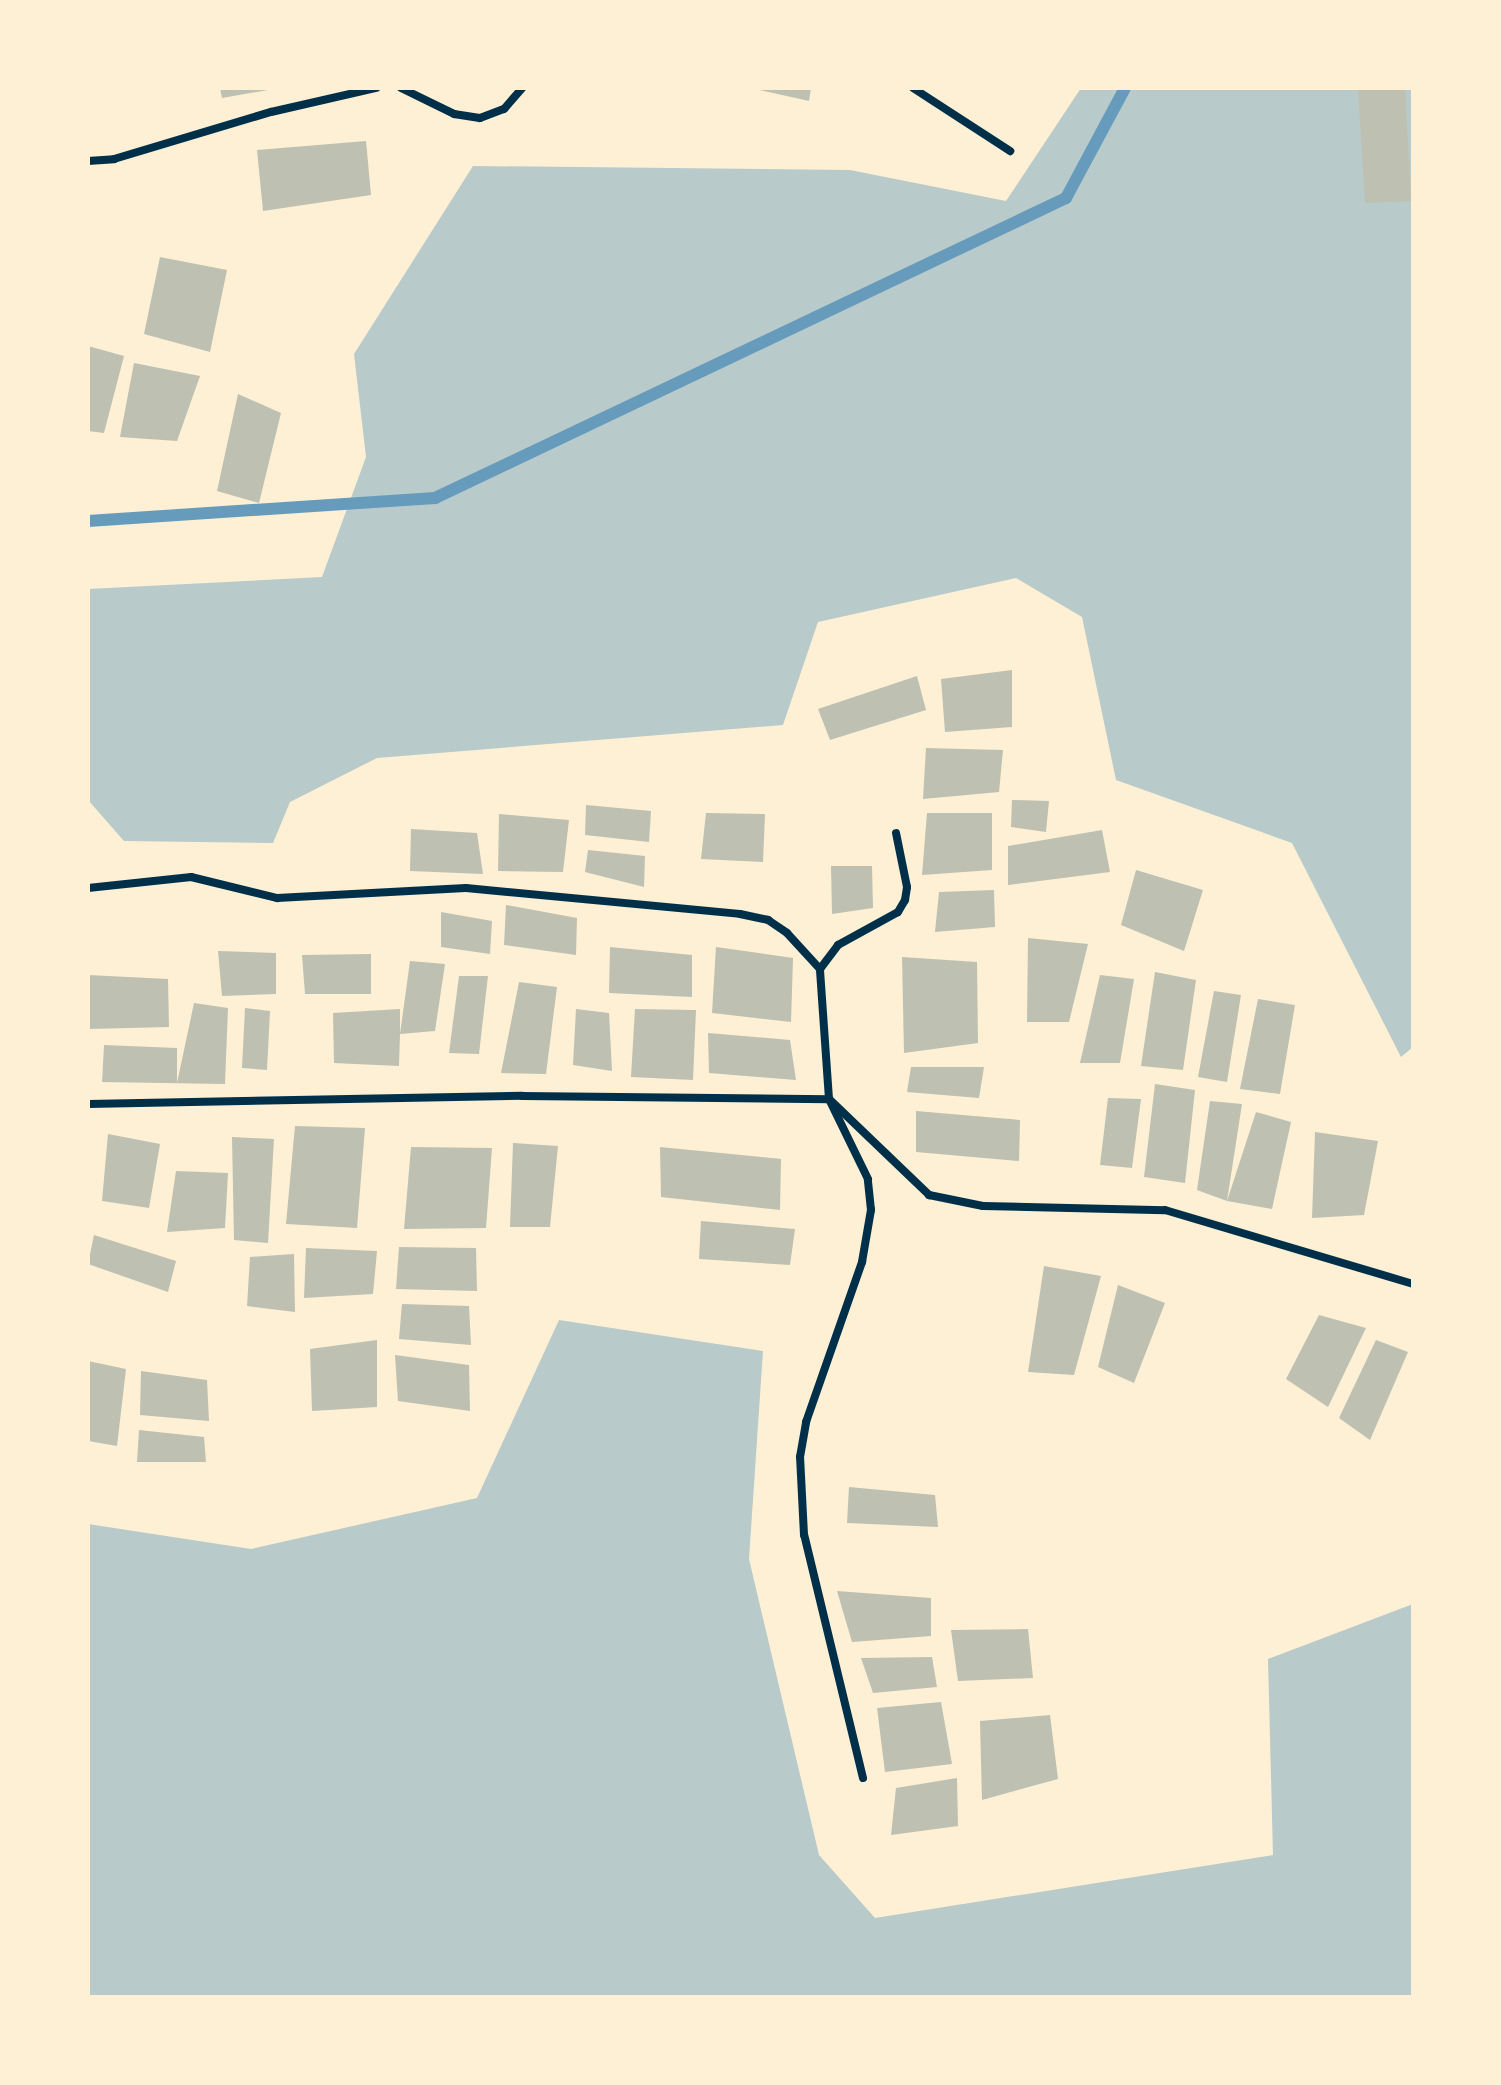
<!DOCTYPE html>
<style>
body{margin:0}
#map{position:relative;width:1501px;height:2085px;overflow:hidden;background:#fdf0d5;font-family:Mulish,sans-serif}
div>[style]{position:absolute}
.green>*{inset:0;background:#b9caca}
.stream>*{height:12px;margin:-6px;padding:0 6px;transform-origin:6px;border-radius:6px;background:#669bbc}
.building>*{inset:0;background:#bec0b2}
.minor>*{height:8px;margin:-4px;padding:0 4px;transform-origin:4px;border-radius:4px;background:#003049}
span{translate:-50% -50%;white-space:nowrap;text-align:center;line-height:1.15;-webkit-text-stroke:8px #fdf0d5;paint-order:stroke}
.frame{position:absolute;inset:0;border:90px solid #fdf0d5;pointer-events:none}
</style>
<div id="map">
<div class="green">
<i style="clip-path:polygon(1081px 88px,1413px 88px,1413px 1047px,1401px 1057px,1292px 843px,1116px 780px,1082px 617px,1016px 578px,818px 622px,783px 725px,377px 758px,290px 802px,273px 843px,124px 841px,88px 800px,88px 589px,322px 577px,366px 457px,354px 354px,473px 166px,850px 170px,1006px 201px)"></i>
<i style="clip-path:polygon(559px 1320px,763px 1351px,749px 1559px,819px 1855px,875px 1918px,1273px 1855px,1268px 1659px,1413px 1604px,1413px 1997px,88px 1997px,88px 1524px,251px 1549px,477px 1498px)"></i>
</div>
<div class="stream">
<i style="left:88px;top:521px;width:348px;rotate:-3.8deg"></i>
<i style="left:435px;top:498px;width:699px;rotate:-25.43deg"></i>
<i style="left:1066px;top:198px;width:125px;rotate:-61.8deg"></i>
</div>
<div class="building">
<i style="clip-path:polygon(220px 88px,268px 88px,268px 90px,222px 98px)"></i>
<i style="clip-path:polygon(751px 88px,811px 88px,809px 101px)"></i>
<i style="clip-path:polygon(1358px 88px,1405px 88px,1411px 201px,1365px 203px)"></i>
<i style="clip-path:polygon(366px 141px,371px 195px,263px 211px,257px 150px)"></i>
<i style="clip-path:polygon(160px 257px,227px 270px,210px 352px,144px 334px)"></i>
<i style="clip-path:polygon(88px 346px,124px 356px,104px 433px,88px 431px)"></i>
<i style="clip-path:polygon(134px 363px,200px 376px,177px 441px,120px 437px)"></i>
<i style="clip-path:polygon(238px 394px,281px 413px,259px 503px,217px 491px)"></i>
<i style="clip-path:polygon(1012px 670px,1012px 727px,945px 732px,941px 679px)"></i>
<i style="clip-path:polygon(917px 676px,926px 710px,830px 740px,818px 709px)"></i>
<i style="clip-path:polygon(926px 748px,1003px 750px,999px 792px,923px 799px)"></i>
<i style="clip-path:polygon(1012px 800px,1049px 801px,1046px 832px,1011px 827px)"></i>
<i style="clip-path:polygon(586px 805px,651px 811px,649px 842px,585px 835px)"></i>
<i style="clip-path:polygon(706px 813px,765px 814px,763px 862px,701px 859px)"></i>
<i style="clip-path:polygon(927px 813px,992px 813px,992px 870px,922px 875px)"></i>
<i style="clip-path:polygon(499px 814px,569px 820px,563px 872px,498px 871px)"></i>
<i style="clip-path:polygon(411px 829px,477px 833px,483px 874px,410px 871px)"></i>
<i style="clip-path:polygon(1102px 830px,1110px 872px,1008px 885px,1008px 846px)"></i>
<i style="clip-path:polygon(588px 850px,645px 856px,644px 887px,585px 872px)"></i>
<i style="clip-path:polygon(831px 866px,872px 866px,873px 908px,832px 914px)"></i>
<i style="clip-path:polygon(1136px 870px,1203px 890px,1184px 951px,1121px 925px)"></i>
<i style="clip-path:polygon(994px 890px,995px 927px,935px 932px,939px 892px)"></i>
<i style="clip-path:polygon(506px 905px,577px 918px,576px 955px,504px 945px)"></i>
<i style="clip-path:polygon(441px 912px,492px 921px,490px 954px,441px 947px)"></i>
<i style="clip-path:polygon(1028px 938px,1088px 944px,1069px 1022px,1027px 1022px)"></i>
<i style="clip-path:polygon(610px 947px,692px 955px,692px 997px,609px 993px)"></i>
<i style="clip-path:polygon(716px 947px,793px 958px,791px 1022px,712px 1013px)"></i>
<i style="clip-path:polygon(218px 951px,276px 953px,276px 994px,222px 996px)"></i>
<i style="clip-path:polygon(371px 954px,371px 994px,305px 994px,302px 955px)"></i>
<i style="clip-path:polygon(902px 957px,977px 962px,978px 1043px,904px 1053px)"></i>
<i style="clip-path:polygon(410px 961px,445px 964px,435px 1031px,400px 1034px,399px 1066px,334px 1063px,333px 1013px,400px 1009px,400px 1034px)"></i>
<i style="clip-path:polygon(1155px 972px,1196px 980px,1183px 1070px,1141px 1066px)"></i>
<i style="clip-path:polygon(88px 975px,168px 979px,169px 1027px,88px 1029px)"></i>
<i style="clip-path:polygon(1100px 975px,1134px 979px,1120px 1063px,1080px 1063px)"></i>
<i style="clip-path:polygon(459px 976px,488px 976px,479px 1054px,449px 1053px)"></i>
<i style="clip-path:polygon(519px 982px,557px 987px,546px 1074px,501px 1073px)"></i>
<i style="clip-path:polygon(1214px 991px,1241px 995px,1227px 1082px,1198px 1077px)"></i>
<i style="clip-path:polygon(1258px 999px,1295px 1005px,1280px 1094px,1240px 1089px)"></i>
<i style="clip-path:polygon(194px 1003px,228px 1008px,225px 1084px,102px 1082px,104px 1045px,177px 1048px,177px 1083px)"></i>
<i style="clip-path:polygon(245px 1008px,270px 1011px,267px 1070px,242px 1068px)"></i>
<i style="clip-path:polygon(576px 1009px,609px 1013px,612px 1071px,573px 1065px)"></i>
<i style="clip-path:polygon(635px 1009px,696px 1010px,693px 1080px,631px 1077px)"></i>
<i style="clip-path:polygon(708px 1033px,790px 1040px,796px 1080px,709px 1073px)"></i>
<i style="clip-path:polygon(911px 1067px,984px 1067px,979px 1098px,907px 1092px)"></i>
<i style="clip-path:polygon(1155px 1084px,1195px 1090px,1185px 1183px,1144px 1177px)"></i>
<i style="clip-path:polygon(1108px 1098px,1141px 1099px,1132px 1168px,1100px 1165px)"></i>
<i style="clip-path:polygon(1210px 1101px,1242px 1104px,1227px 1201px,1197px 1190px)"></i>
<i style="clip-path:polygon(916px 1111px,1020px 1120px,1019px 1161px,916px 1152px)"></i>
<i style="clip-path:polygon(1256px 1112px,1291px 1122px,1272px 1209px,1227px 1201px)"></i>
<i style="clip-path:polygon(295px 1126px,365px 1128px,357px 1228px,286px 1224px)"></i>
<i style="clip-path:polygon(1315px 1132px,1378px 1141px,1364px 1215px,1312px 1218px)"></i>
<i style="clip-path:polygon(108px 1134px,160px 1144px,149px 1208px,102px 1201px)"></i>
<i style="clip-path:polygon(232px 1137px,274px 1139px,268px 1243px,234px 1240px)"></i>
<i style="clip-path:polygon(513px 1143px,558px 1146px,550px 1227px,510px 1227px)"></i>
<i style="clip-path:polygon(411px 1147px,492px 1148px,486px 1228px,404px 1229px)"></i>
<i style="clip-path:polygon(660px 1147px,781px 1159px,780px 1210px,661px 1197px)"></i>
<i style="clip-path:polygon(176px 1171px,228px 1173px,225px 1228px,167px 1232px)"></i>
<i style="clip-path:polygon(701px 1221px,795px 1229px,790px 1265px,699px 1259px)"></i>
<i style="clip-path:polygon(94px 1235px,176px 1261px,168px 1292px,88px 1264px)"></i>
<i style="clip-path:polygon(399px 1247px,476px 1248px,477px 1291px,396px 1289px)"></i>
<i style="clip-path:polygon(306px 1248px,377px 1251px,373px 1294px,304px 1298px)"></i>
<i style="clip-path:polygon(294px 1254px,295px 1312px,247px 1306px,250px 1257px)"></i>
<i style="clip-path:polygon(1044px 1266px,1101px 1276px,1074px 1375px,1028px 1372px)"></i>
<i style="clip-path:polygon(1118px 1285px,1165px 1303px,1134px 1383px,1098px 1367px)"></i>
<i style="clip-path:polygon(402px 1304px,469px 1306px,471px 1345px,399px 1339px)"></i>
<i style="clip-path:polygon(1319px 1315px,1366px 1328px,1328px 1407px,1286px 1379px)"></i>
<i style="clip-path:polygon(377px 1340px,377px 1407px,312px 1411px,310px 1349px)"></i>
<i style="clip-path:polygon(1376px 1340px,1408px 1352px,1370px 1440px,1339px 1418px)"></i>
<i style="clip-path:polygon(395px 1355px,469px 1365px,470px 1411px,398px 1401px)"></i>
<i style="clip-path:polygon(88px 1361px,126px 1369px,117px 1446px,88px 1441px)"></i>
<i style="clip-path:polygon(141px 1371px,207px 1380px,209px 1421px,140px 1415px)"></i>
<i style="clip-path:polygon(139px 1430px,204px 1437px,206px 1462px,137px 1462px)"></i>
<i style="clip-path:polygon(849px 1487px,935px 1495px,938px 1527px,847px 1523px)"></i>
<i style="clip-path:polygon(837px 1591px,931px 1598px,931px 1636px,852px 1642px)"></i>
<i style="clip-path:polygon(1028px 1629px,1033px 1678px,958px 1681px,951px 1630px)"></i>
<i style="clip-path:polygon(932px 1657px,937px 1687px,873px 1693px,861px 1658px)"></i>
<i style="clip-path:polygon(941px 1702px,952px 1764px,885px 1772px,877px 1708px)"></i>
<i style="clip-path:polygon(1050px 1715px,1058px 1779px,982px 1800px,980px 1721px)"></i>
<i style="clip-path:polygon(957px 1778px,958px 1826px,891px 1835px,896px 1788px)"></i>
</div>
<div class="minor">
<i style="left:401px;top:88px;width:59px;rotate:26.1deg"></i>
<i style="left:454px;top:114px;width:26px;rotate:9deg"></i>
<i style="left:480px;top:118px;width:26px;rotate:-21deg"></i>
<i style="left:504px;top:109px;width:28px;rotate:-49deg"></i>
<i style="left:913px;top:88px;width:116px;rotate:33deg"></i>
<i style="left:88px;top:161px;width:26px;rotate:-4deg"></i>
<i style="left:114px;top:159px;width:164px;rotate:-16.7deg"></i>
<i style="left:271px;top:112px;width:108px;rotate:-12.9deg"></i>
<i style="left:88px;top:888px;width:104px;rotate:-6.1deg"></i>
<i style="left:191px;top:877px;width:89px;rotate:13.7deg"></i>
<i style="left:277px;top:898px;width:189px;rotate:-3deg"></i>
<i style="left:466px;top:888px;width:275px;rotate:5.4deg"></i>
<i style="left:740px;top:914px;width:29px;rotate:12deg"></i>
<i style="left:768px;top:920px;width:23px;rotate:34deg"></i>
<i style="left:787px;top:933px;width:49px;rotate:47.5deg"></i>
<i style="left:88px;top:1104px;width:434px;rotate:-1.1deg"></i>
<i style="left:522px;top:1096px;width:307px;rotate:0.6deg"></i>
<i style="left:829px;top:1099px;width:139px;rotate:43.8deg"></i>
<i style="left:929px;top:1195px;width:55px;rotate:11.5deg"></i>
<i style="left:983px;top:1206px;width:182px;rotate:1.3deg"></i>
<i style="left:1165px;top:1210px;width:259px;rotate:16.6deg"></i>
<i style="left:863px;top:1778px;width:250px;rotate:-103.6deg"></i>
<i style="left:804px;top:1535px;width:78px;rotate:-92.9deg"></i>
<i style="left:800px;top:1457px;width:36px;rotate:-80deg"></i>
<i style="left:806px;top:1422px;width:170px;rotate:-70.7deg"></i>
<i style="left:862px;top:1262px;width:53px;rotate:-80.2deg"></i>
<i style="left:871px;top:1210px;width:31px;rotate:-96deg"></i>
<i style="left:868px;top:1179px;width:89px;rotate:-116deg"></i>
<i style="left:829px;top:1099px;width:130px;rotate:-94deg"></i>
<i style="left:820px;top:969px;width:30px;rotate:-53deg"></i>
<i style="left:838px;top:945px;width:68px;rotate:-28.8deg"></i>
<i style="left:898px;top:912px;width:14px;rotate:-60deg"></i>
<i style="left:905px;top:900px;width:13px;rotate:-81deg"></i>
<i style="left:907px;top:887px;width:55px;rotate:-101.5deg"></i>
</div>
<div class="frame"></div>
</div>
